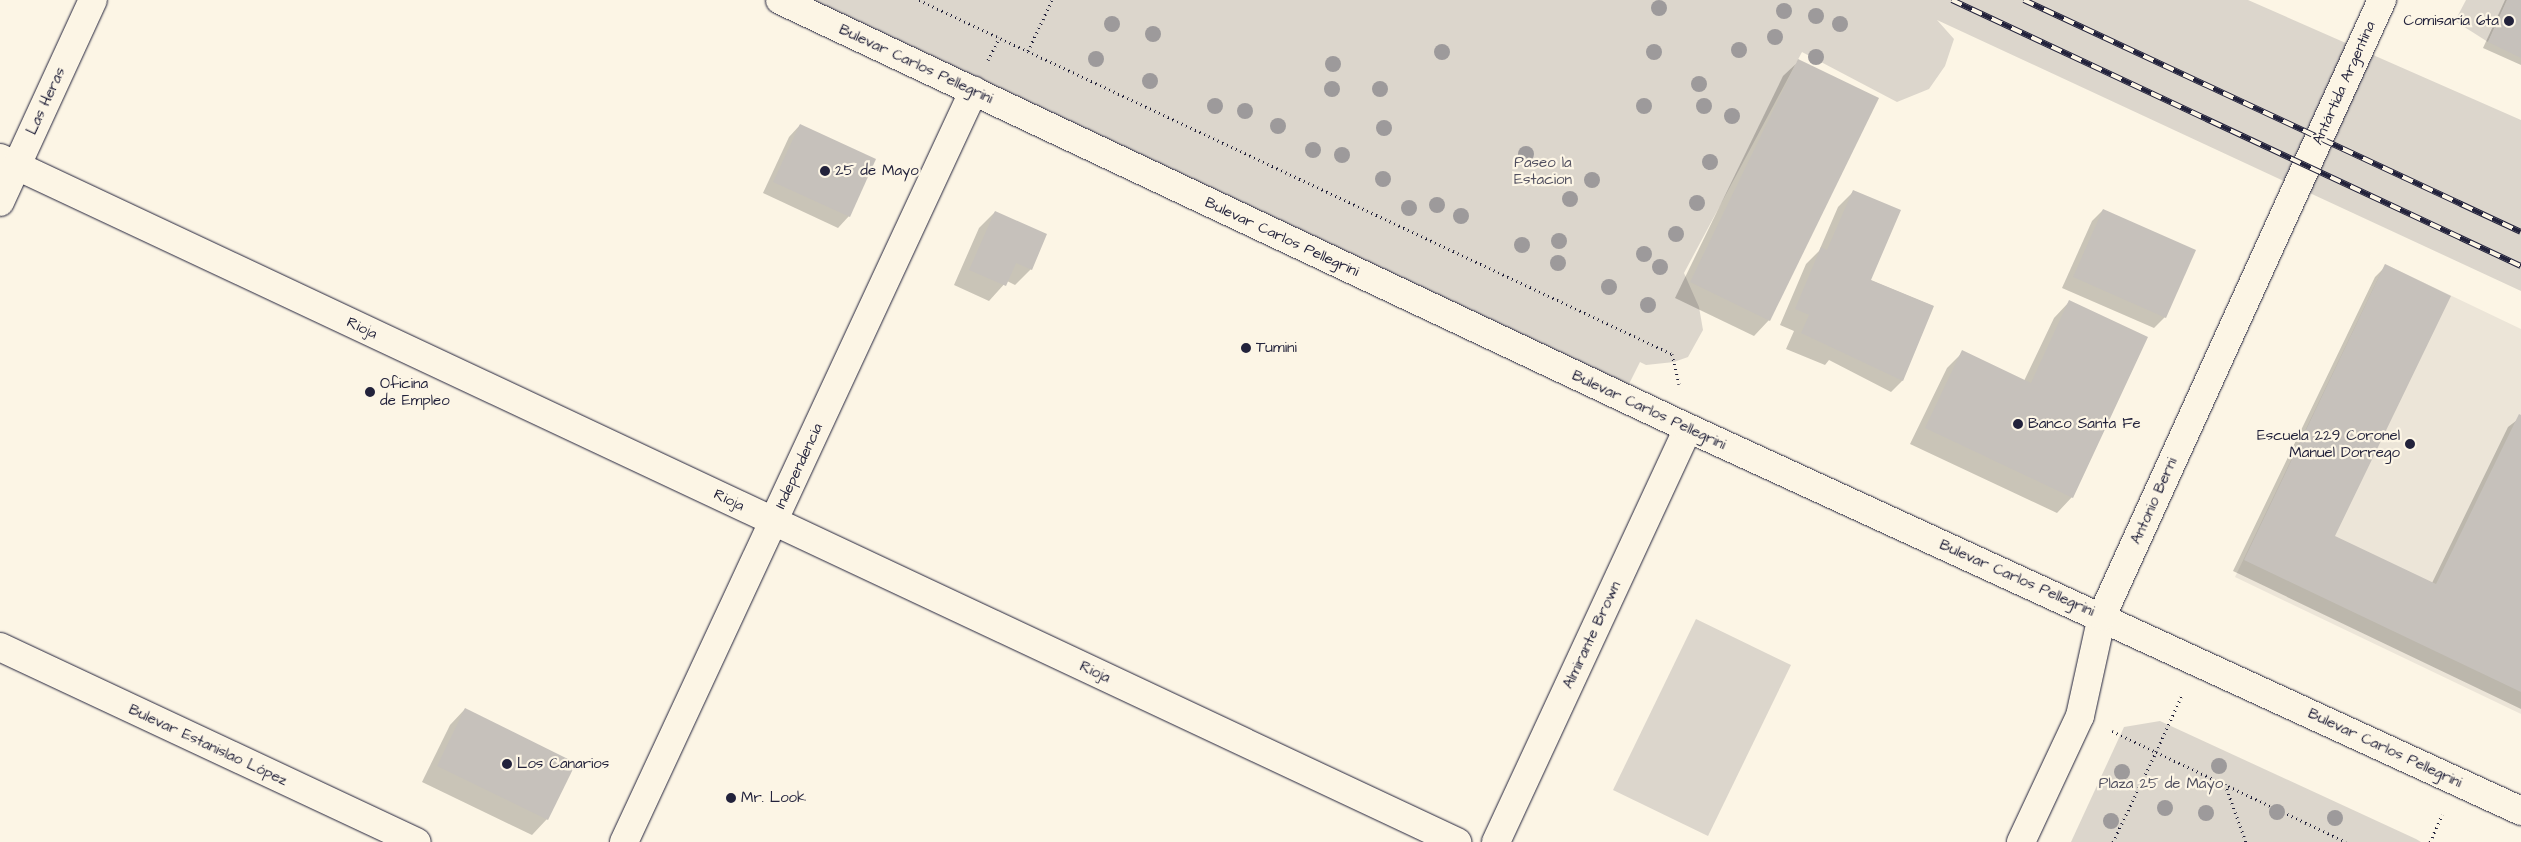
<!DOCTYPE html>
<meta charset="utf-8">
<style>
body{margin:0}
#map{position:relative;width:2521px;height:842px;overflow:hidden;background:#fcf5e5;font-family:"Architects Daughter",sans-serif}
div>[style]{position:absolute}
.built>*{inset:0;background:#ece5d8}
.green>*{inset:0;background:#dcd6cc}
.shadow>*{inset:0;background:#0003}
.building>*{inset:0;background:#c6c1bb}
.path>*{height:3px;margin-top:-1.5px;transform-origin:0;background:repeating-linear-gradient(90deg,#22223b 0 1px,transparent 0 5px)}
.roads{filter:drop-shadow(0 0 1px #22223b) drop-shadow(0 0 1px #22223b)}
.street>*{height:28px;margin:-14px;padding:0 14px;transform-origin:14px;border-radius:14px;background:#fcf5e5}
.secondary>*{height:28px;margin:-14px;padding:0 14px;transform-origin:14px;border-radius:14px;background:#fcf5e5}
.rail>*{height:5.5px;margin-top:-2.75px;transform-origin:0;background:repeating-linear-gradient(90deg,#fcf5e5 0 11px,#22223b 0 22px);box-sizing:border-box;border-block:1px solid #22223b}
.trees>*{width:16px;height:16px;margin:-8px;border-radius:50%;background:#9d9a9b}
.dots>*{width:14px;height:14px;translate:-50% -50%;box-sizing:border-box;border:2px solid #fcf5e5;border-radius:50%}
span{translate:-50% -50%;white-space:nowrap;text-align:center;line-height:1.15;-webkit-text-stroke:4.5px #fcf5e5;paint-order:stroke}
.poi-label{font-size:15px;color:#22223b}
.right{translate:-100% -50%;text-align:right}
.left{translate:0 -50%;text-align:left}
.street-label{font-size:15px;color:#22223b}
.park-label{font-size:15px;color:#504f5f}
</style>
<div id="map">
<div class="built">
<i style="clip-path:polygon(2385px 264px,2521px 329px,2521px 714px,2235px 577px)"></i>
</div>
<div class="green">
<i style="clip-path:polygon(780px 0,2248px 0,2521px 120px,2521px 291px,1937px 20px,1954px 39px,1945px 66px,1929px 89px,1897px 102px,1802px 52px,1684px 273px,1699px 307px,1703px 330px,1688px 357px,1674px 362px,1646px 365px,1640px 362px,1622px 398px)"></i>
<i style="clip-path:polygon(2466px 0,2507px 0,2488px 42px,2455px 21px)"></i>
<i style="clip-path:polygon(1696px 619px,1791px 665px,1708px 836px,1613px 790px)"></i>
<i style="clip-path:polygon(2160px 721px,2416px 839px,2421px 842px,2071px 842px,2124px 727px)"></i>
</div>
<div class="shadow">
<i style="clip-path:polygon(2505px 0,2521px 0,2521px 65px,2483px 48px)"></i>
<i style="clip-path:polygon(1799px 61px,1769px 320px,1754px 336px,1675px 298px,1783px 76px)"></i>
<i style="clip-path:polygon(800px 125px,849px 216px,838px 228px,763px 193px,789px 137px)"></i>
<i style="clip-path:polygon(1854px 191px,1870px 280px,1933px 306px,1902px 381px,1891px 392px,1829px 360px,1825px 365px,1786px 349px,1794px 331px,1780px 325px,1806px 264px,1819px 251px,1838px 207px)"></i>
<i style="clip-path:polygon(2103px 210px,2165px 317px,2154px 328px,2062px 288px,2092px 221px)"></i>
<i style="clip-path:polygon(995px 212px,1031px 269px,1015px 285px,1007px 281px,989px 301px,954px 285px,979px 228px)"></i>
<i style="clip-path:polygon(2386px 266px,2334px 537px,2432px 583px,2508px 427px,2521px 417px,2521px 709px,2233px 571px,2375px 277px)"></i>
<i style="clip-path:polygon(2069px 302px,2072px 497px,2057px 513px,1910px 444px,1947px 368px,1963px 352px,2024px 381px,2054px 318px)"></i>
<i style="clip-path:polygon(465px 709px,547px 819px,532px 835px,422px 782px,450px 725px)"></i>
</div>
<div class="building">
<i style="clip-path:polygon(2507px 0,2521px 0,2521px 58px,2488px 42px)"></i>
<i style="clip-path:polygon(1798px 59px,1879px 98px,1770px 321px,1690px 282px)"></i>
<i style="clip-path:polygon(800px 124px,876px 159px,850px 217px,773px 182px)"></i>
<i style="clip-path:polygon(1853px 190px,1901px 210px,1871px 280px,1934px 306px,1903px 381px,1801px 333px,1809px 315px,1795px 309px,1821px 247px,1827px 250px)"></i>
<i style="clip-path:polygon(2103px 209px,2196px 250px,2166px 318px,2073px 277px)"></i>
<i style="clip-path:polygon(995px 211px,1047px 234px,1032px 270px,1016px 263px,1006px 286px,969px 270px)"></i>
<i style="clip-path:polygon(2385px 264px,2451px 296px,2335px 536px,2436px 584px,2519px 414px,2521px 415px,2521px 692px,2244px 560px)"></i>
<i style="clip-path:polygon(2069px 300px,2148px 337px,2073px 498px,1925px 428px,1962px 350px,2031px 383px)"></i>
<i style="clip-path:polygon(465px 708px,576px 763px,548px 820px,437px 766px)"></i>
</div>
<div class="path">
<i style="left:919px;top:0;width:832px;rotate:25.18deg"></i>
<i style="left:1672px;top:354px;width:31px;rotate:77deg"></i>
<i style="left:1028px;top:51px;width:56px;rotate:-64.8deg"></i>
<i style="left:988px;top:60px;width:25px;rotate:-63deg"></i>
<i style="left:2112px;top:731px;width:49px;rotate:25.5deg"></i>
<i style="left:2156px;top:752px;width:63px;rotate:-65.5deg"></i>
<i style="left:2225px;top:784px;width:62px;rotate:70.1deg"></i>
<i style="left:2113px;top:842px;width:100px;rotate:-64.5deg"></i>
<i style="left:2156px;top:752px;width:210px;rotate:25.3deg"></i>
<i style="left:2430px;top:842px;width:30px;rotate:-66deg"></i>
</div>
<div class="roads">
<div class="street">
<i style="left:0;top:158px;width:1610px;rotate:25.15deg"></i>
<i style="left:0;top:202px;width:222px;rotate:-65.3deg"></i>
<i style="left:624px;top:842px;width:829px;rotate:-65.04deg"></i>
<i style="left:1496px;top:842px;width:456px;rotate:-65.1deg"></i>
</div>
<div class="secondary">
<i style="left:780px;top:0;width:1004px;rotate:25.24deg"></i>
<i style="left:1688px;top:428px;width:917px;rotate:24.69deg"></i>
<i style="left:0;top:647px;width:460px;rotate:25.1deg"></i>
<i style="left:2021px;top:842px;width:139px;rotate:-64.9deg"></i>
<i style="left:2080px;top:716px;width:102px;rotate:-77.6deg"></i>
<i style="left:2102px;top:616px;width:677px;rotate:-65.56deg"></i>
</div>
</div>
<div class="rail">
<i style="left:1952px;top:0;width:628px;rotate:25.06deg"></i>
<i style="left:2024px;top:0;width:548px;rotate:25.02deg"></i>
</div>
<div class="trees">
<i style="left:1659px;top:8px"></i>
<i style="left:1784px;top:11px"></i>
<i style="left:1816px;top:16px"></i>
<i style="left:1112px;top:24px"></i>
<i style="left:1840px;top:24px"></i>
<i style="left:1153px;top:34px"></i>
<i style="left:1775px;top:37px"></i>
<i style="left:1739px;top:50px"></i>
<i style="left:1442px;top:52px"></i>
<i style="left:1654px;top:52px"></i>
<i style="left:1816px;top:57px"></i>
<i style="left:1096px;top:59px"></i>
<i style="left:1333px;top:64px"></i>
<i style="left:1150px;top:81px"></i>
<i style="left:1699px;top:84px"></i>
<i style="left:1332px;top:89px"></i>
<i style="left:1380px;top:89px"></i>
<i style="left:1215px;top:106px"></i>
<i style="left:1644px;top:106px"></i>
<i style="left:1704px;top:106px"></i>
<i style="left:1245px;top:111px"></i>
<i style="left:1732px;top:116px"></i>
<i style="left:1278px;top:126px"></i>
<i style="left:1384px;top:128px"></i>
<i style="left:1313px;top:150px"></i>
<i style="left:1526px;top:154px"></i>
<i style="left:1342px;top:155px"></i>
<i style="left:1710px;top:162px"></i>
<i style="left:1383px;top:179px"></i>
<i style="left:1592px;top:180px"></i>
<i style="left:1570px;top:199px"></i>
<i style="left:1697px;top:203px"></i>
<i style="left:1437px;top:205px"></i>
<i style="left:1409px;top:208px"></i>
<i style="left:1461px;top:216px"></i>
<i style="left:1676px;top:234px"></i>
<i style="left:1559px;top:241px"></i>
<i style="left:1522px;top:245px"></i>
<i style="left:1644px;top:254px"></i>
<i style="left:1558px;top:263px"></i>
<i style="left:1660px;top:267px"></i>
<i style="left:1609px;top:287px"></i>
<i style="left:1648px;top:305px"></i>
<i style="left:2219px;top:766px"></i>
<i style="left:2122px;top:772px"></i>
<i style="left:2165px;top:808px"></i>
<i style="left:2277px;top:812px"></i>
<i style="left:2206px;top:813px"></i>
<i style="left:2335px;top:818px"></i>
<i style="left:2111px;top:821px"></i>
</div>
<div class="dots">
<i style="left:2509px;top:21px;background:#22223b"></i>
<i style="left:825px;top:171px;background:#22223b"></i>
<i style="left:1246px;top:348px;background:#22223b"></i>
<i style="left:370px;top:392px;background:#22223b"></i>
<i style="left:2018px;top:424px;background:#22223b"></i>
<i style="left:2410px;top:444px;background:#22223b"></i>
<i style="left:507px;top:764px;background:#22223b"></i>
<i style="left:731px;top:798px;background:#22223b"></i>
</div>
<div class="poi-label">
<span class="right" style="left:2499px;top:21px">Comisaría 6ta</span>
<span class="left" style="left:835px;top:171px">25 de Mayo</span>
<span class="left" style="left:1256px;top:348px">Tumini</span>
<span class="left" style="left:380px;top:392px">Oficina<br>de Empleo</span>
<span class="left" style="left:2028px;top:424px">Banco Santa Fe</span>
<span class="right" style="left:2400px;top:444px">Escuela 229 Coronel<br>Manuel Dorrego</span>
<span class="left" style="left:517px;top:764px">Los Canarios</span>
<span class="left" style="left:741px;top:798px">Mr. Look</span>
</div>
<div class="street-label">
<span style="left:916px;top:64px;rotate:25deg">Bulevar Carlos Pellegrini</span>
<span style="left:2344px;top:83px;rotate:-66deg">Antártida Argentina</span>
<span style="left:46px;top:101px;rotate:-65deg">Las Heras</span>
<span style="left:1282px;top:237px;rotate:25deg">Bulevar Carlos Pellegrini</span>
<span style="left:362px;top:328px;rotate:25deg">Rioja</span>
<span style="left:1649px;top:410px;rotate:25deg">Bulevar Carlos Pellegrini</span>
<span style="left:799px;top:466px;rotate:-65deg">Independencia</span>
<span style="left:729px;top:500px;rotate:25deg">Rioja</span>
<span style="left:2154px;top:501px;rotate:-66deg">Antonio Berni</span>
<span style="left:2017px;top:578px;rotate:24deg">Bulevar Carlos Pellegrini</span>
<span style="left:1592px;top:635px;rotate:-65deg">Almirante Brown</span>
<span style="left:1095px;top:672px;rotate:25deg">Rioja</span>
<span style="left:208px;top:745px;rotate:25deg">Bulevar Estanislao López</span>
<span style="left:2385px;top:748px;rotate:25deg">Bulevar Carlos Pellegrini</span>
</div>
<div class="park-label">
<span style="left:1543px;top:171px">Paseo la<br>Estacion</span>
<span style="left:2161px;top:784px">Plaza 25 de Mayo</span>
</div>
</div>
